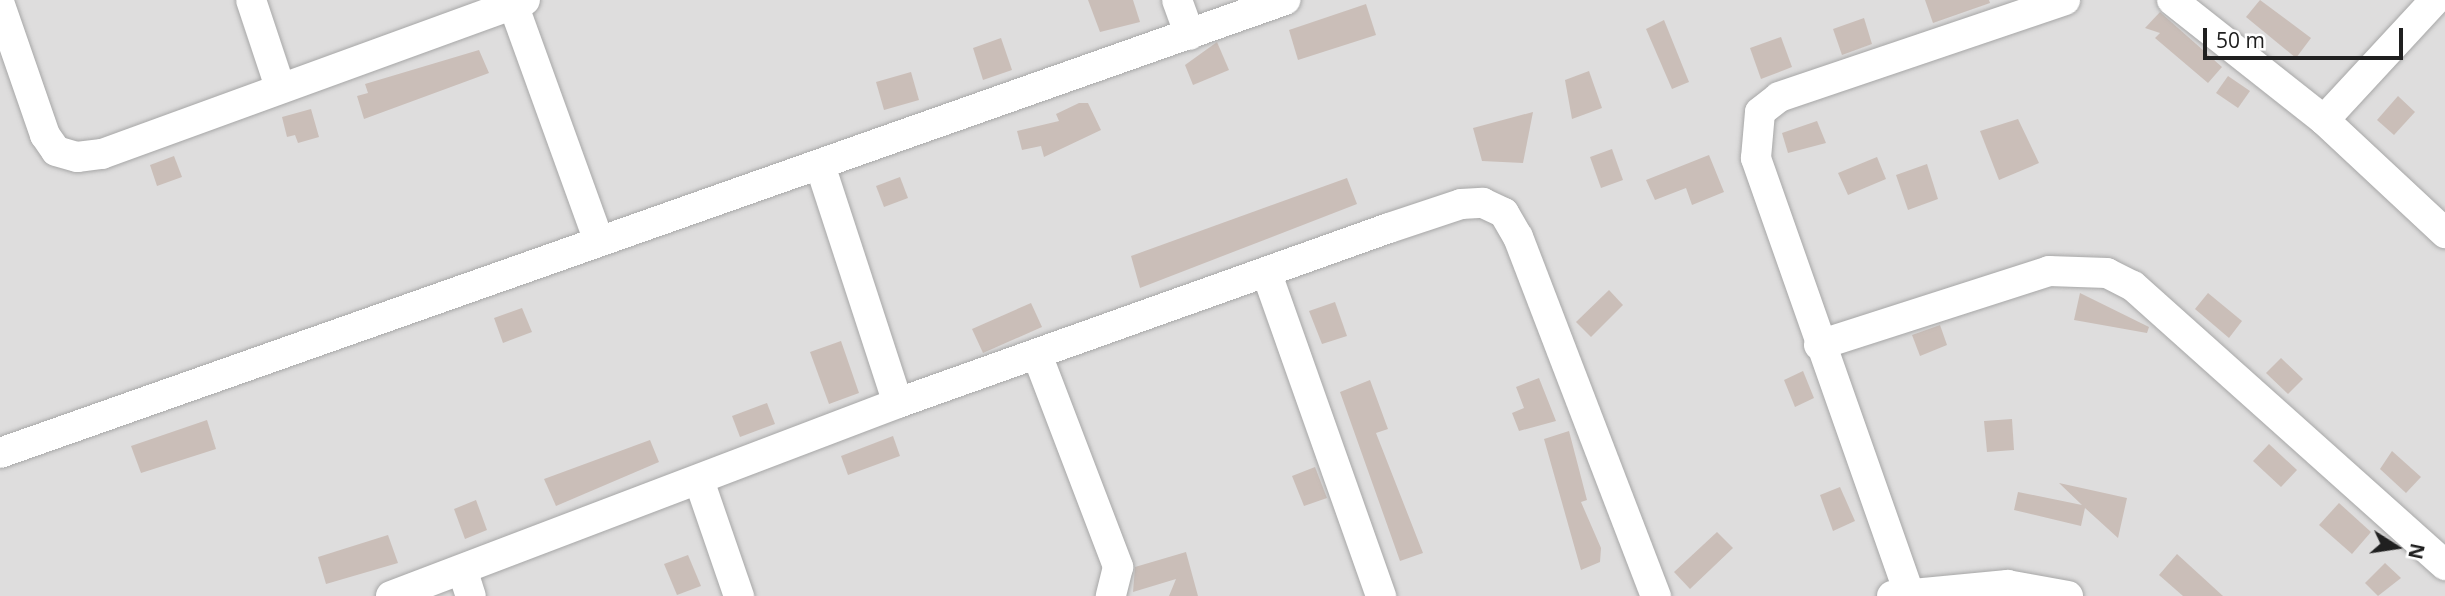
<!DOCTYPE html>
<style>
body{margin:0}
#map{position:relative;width:2445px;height:596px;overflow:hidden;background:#f1ece6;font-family:"Open Sans",sans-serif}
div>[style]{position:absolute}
.residential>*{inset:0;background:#dedddd}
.building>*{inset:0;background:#cabeb8}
.roads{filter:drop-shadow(0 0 2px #a7a7a7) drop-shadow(0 0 2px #a7a7a7)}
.street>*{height:30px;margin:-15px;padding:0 15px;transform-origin:15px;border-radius:15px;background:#fff}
span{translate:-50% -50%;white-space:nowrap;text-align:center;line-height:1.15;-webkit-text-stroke:6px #fff;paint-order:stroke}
.north{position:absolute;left:2361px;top:512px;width:70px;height:70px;-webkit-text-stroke:5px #fff;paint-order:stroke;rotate:102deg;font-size:19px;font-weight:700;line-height:28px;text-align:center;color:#202020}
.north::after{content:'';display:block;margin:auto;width:24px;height:32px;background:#202020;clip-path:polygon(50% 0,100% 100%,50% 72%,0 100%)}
.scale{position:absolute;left:2203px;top:28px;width:200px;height:32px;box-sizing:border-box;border:4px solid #202020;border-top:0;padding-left:9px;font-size:21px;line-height:24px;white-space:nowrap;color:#202020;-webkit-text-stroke:5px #fff;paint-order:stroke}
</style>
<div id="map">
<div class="residential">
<i style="clip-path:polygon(0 0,2445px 0,2445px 596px,0 596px)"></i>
</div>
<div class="building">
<i style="clip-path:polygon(1088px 0,1133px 0,1140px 22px,1100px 32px)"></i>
<i style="clip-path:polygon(1925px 0,1989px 0,1990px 3px,1933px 23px)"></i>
<i style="clip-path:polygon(2260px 0,2311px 38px,2296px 58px,2246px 17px)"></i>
<i style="clip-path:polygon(1366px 4px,1376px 35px,1298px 60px,1289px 30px)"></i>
<i style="clip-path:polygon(2160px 12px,2222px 67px,2208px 83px,2155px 38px,2160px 33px,2145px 28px)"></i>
<i style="clip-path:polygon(1864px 18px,1872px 44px,1842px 55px,1833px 29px)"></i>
<i style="clip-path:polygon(1664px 20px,1689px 82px,1672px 89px,1646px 29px)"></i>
<i style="clip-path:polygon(1781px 37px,1792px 67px,1761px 79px,1750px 48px)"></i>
<i style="clip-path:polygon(1001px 38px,1012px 70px,983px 80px,973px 48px)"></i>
<i style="clip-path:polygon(1217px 42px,1229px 70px,1193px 85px,1185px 65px)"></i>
<i style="clip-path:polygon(479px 50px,489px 73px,364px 119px,357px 96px,368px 93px,365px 84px)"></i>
<i style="clip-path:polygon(1589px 71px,1602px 108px,1572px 119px,1565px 80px)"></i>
<i style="clip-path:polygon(911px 72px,919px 100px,884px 110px,876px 82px)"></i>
<i style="clip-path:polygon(2228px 76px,2250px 91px,2238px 108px,2216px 93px)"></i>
<i style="clip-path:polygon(2398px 96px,2415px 112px,2394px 135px,2377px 120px)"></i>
<i style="clip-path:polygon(1079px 103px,1088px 103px,1101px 130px,1044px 157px,1041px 146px,1022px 150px,1017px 131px,1059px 121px,1056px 114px)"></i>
<i style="clip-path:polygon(311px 109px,319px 137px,298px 143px,295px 135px,287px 137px,282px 117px)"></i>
<i style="clip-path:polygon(1533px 112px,1523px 163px,1482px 161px,1473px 128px)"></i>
<i style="clip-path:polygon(2018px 119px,2039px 163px,1999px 180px,1980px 131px)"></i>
<i style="clip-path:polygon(1817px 121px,1826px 143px,1788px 153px,1782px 133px)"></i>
<i style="clip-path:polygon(1612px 149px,1623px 180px,1601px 188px,1590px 157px)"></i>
<i style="clip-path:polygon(1709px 155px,1724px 192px,1692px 205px,1686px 188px,1655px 200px,1646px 180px)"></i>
<i style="clip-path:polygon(174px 156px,182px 177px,157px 186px,150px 165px)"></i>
<i style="clip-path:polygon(1877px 157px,1886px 179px,1848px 195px,1838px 173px)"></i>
<i style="clip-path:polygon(1927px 164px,1938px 199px,1908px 210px,1896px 175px)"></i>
<i style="clip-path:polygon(900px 177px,908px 198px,884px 207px,876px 186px)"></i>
<i style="clip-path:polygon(1347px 178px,1357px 204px,1140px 288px,1131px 256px)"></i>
<i style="clip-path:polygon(1609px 290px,1623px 305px,1591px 337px,1576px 322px)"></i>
<i style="clip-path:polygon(2080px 293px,2149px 327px,2147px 333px,2074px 320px)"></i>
<i style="clip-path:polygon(2208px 293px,2242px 321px,2229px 338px,2195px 309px)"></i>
<i style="clip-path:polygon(1335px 302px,1347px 336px,1322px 344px,1309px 311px)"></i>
<i style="clip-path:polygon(1031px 303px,1042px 327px,983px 353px,972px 329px)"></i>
<i style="clip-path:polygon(522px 308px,532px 332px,503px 343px,494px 318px)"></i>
<i style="clip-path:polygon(1940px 325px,1947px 345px,1920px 356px,1912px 335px)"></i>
<i style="clip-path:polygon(841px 341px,859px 393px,829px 404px,810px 352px)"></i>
<i style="clip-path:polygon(2281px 358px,2303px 379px,2288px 394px,2266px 373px)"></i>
<i style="clip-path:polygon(1803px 371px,1814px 398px,1795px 407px,1784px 380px)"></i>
<i style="clip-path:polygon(1539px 378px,1556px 421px,1519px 431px,1512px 413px,1524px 408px,1516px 387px)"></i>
<i style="clip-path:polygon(1370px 380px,1388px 429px,1376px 433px,1423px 553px,1400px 561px,1340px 392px)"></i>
<i style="clip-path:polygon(767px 403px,775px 424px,740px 437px,732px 416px)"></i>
<i style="clip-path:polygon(2012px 419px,2014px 450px,1987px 452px,1984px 421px)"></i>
<i style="clip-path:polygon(207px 420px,216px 449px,141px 473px,131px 446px)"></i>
<i style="clip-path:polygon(1569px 431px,1587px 500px,1581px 502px,1601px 548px,1600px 562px,1581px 570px,1544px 439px)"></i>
<i style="clip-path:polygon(893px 436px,900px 456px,848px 475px,841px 456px)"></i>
<i style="clip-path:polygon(650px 440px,659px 462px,556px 506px,544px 479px)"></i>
<i style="clip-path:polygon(2269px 444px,2297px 470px,2281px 487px,2253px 461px)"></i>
<i style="clip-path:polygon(2392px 451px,2421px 477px,2406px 493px,2380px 469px)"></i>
<i style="clip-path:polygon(1315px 467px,1327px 498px,1304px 506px,1292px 476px)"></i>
<i style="clip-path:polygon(2059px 483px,2127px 498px,2118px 538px,2085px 508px,2081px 526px,2014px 510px,2018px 492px,2082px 505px)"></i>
<i style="clip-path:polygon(1840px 487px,1855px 521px,1833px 531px,1820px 495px)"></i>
<i style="clip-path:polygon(476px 500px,487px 530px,465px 539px,454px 509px)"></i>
<i style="clip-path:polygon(2339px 503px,2371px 532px,2352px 554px,2319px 525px)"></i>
<i style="clip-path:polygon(1717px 532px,1733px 548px,1690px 589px,1674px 572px)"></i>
<i style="clip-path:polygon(388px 535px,398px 563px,326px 584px,318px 557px)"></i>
<i style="clip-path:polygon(1186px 552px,1198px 596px,1169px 596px,1176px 579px,1133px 592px,1135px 567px)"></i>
<i style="clip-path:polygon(2177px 554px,2223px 596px,2183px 596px,2159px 575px)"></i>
<i style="clip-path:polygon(688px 555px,701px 586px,677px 595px,664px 564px)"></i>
<i style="clip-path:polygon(2385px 563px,2401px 578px,2378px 596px,2365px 583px)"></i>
</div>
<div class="roads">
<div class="street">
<i style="left:251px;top:0;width:92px;rotate:71.6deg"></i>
<i style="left:1177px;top:0;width:37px;rotate:70deg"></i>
<i style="left:2172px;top:0;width:194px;rotate:38.3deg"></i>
<i style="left:2324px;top:120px;width:166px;rotate:43deg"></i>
<i style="left:513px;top:4px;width:250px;rotate:70.1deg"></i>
<i style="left:0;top:5px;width:138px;rotate:70.9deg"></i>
<i style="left:45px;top:135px;width:19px;rotate:55deg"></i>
<i style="left:56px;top:151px;width:22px;rotate:16deg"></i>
<i style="left:77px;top:157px;width:25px;rotate:-7deg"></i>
<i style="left:102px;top:154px;width:450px;rotate:-20deg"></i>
<i style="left:2324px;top:120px;width:163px;rotate:-47.2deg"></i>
<i style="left:820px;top:165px;width:250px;rotate:71.9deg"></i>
<i style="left:1267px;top:274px;width:342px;rotate:70.5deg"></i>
<i style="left:1819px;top:345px;width:242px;rotate:-17.8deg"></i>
<i style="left:2049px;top:271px;width:58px;rotate:2deg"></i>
<i style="left:2107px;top:273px;width:29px;rotate:27deg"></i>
<i style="left:2133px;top:286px;width:419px;rotate:41.8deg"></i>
<i style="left:1038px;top:357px;width:225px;rotate:69.1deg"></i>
<i style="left:1118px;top:567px;width:30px;rotate:104deg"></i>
<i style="left:0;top:453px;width:1363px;rotate:-19.42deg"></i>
<i style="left:700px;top:483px;width:120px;rotate:71deg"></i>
<i style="left:463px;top:572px;width:25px;rotate:72deg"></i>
<i style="left:1908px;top:590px;width:458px;rotate:-109.4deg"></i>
<i style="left:1756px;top:158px;width:46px;rotate:-85deg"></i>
<i style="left:1760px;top:112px;width:24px;rotate:-38deg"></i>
<i style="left:1779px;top:97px;width:302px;rotate:-18.7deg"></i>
<i style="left:391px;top:596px;width:542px;rotate:-20.84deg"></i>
<i style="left:898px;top:403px;width:521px;rotate:-19.62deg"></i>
<i style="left:1389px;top:228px;width:76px;rotate:-18.4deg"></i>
<i style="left:1461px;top:204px;width:22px;rotate:-3deg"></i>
<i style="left:1483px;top:203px;width:23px;rotate:25deg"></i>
<i style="left:1504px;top:213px;width:28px;rotate:60deg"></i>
<i style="left:1518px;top:237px;width:385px;rotate:69deg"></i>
<i style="left:1892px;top:596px;width:116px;rotate:-5.5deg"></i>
<i style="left:2007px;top:585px;width:62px;rotate:10.2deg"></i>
</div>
</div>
<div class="north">N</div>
<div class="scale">50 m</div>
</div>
